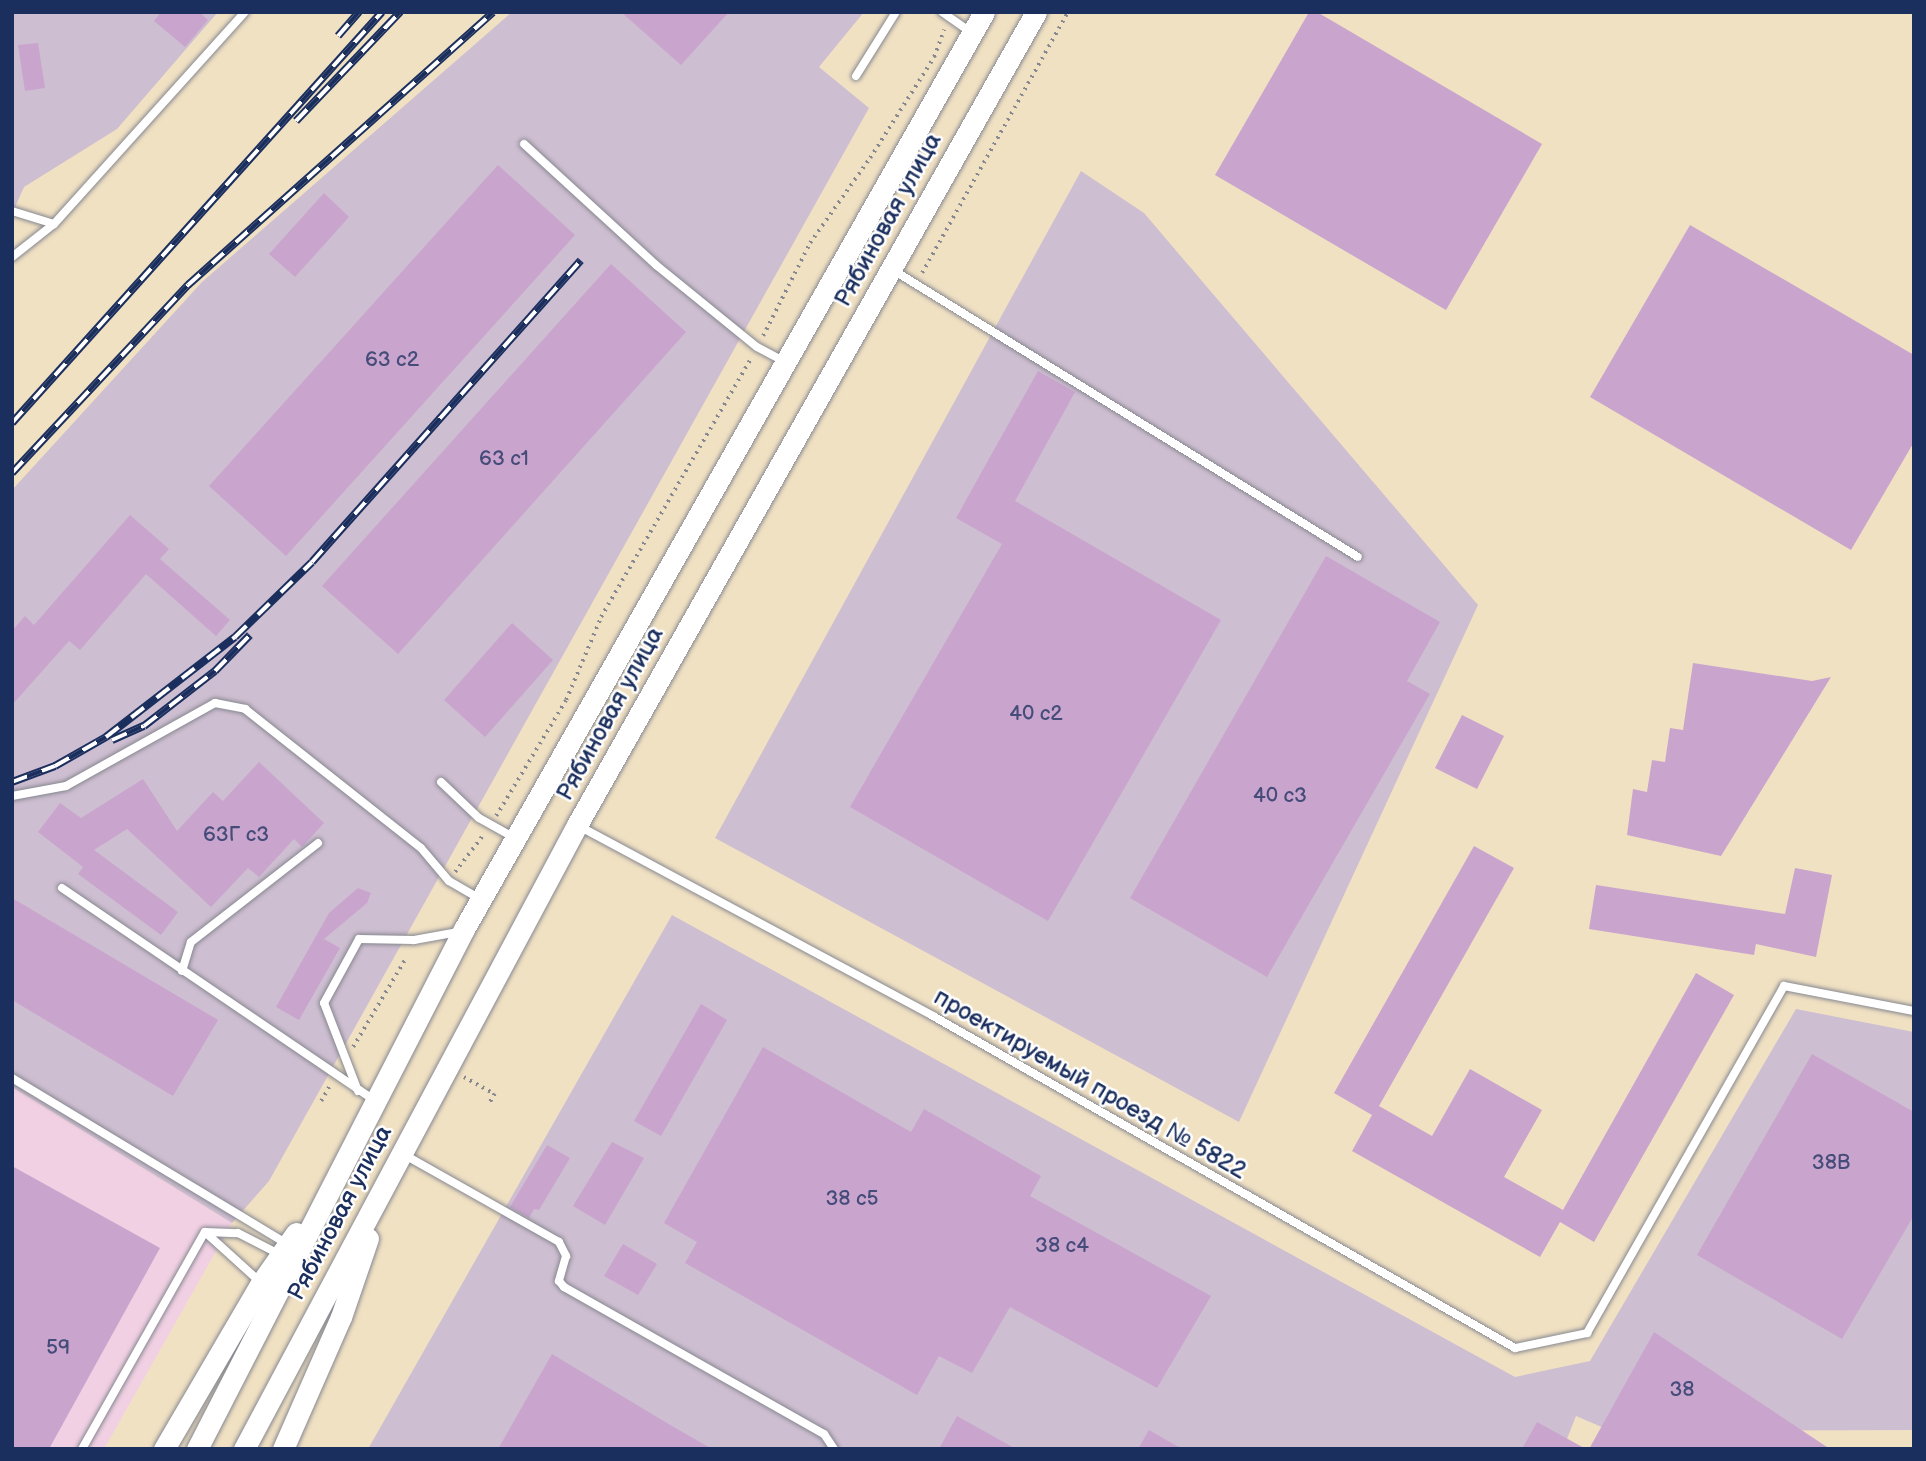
<!DOCTYPE html>
<meta charset="utf-8">
<style>
body{margin:0}
#map{position:relative;width:1926px;height:1461px;overflow:hidden;background:#f1e1c3;font-family:"Balsamiq Sans",sans-serif}
div>[style]{position:absolute}
.built>*{inset:0;background:#f1d0e3}
.industrial>*{inset:0;background:#cebed1}
.building>*{inset:0;background:#c9a5ce}
.path>*{height:3.5px;margin-top:-1.75px;transform-origin:0;background:repeating-linear-gradient(90deg,#868890 0 2px,transparent 0 7px)}
.roads{filter:drop-shadow(0 0 2px #868890) drop-shadow(0 0 2px #868890)}
.lane>*{height:8px;margin:-4px;padding:0 4px;transform-origin:4px;border-radius:4px;background:#fff}
.secondary>*{height:21px;margin:-10.5px;padding:0 10.5px;transform-origin:10.5px;border-radius:10.5px;background:#fff}
.rail>*{height:8px;margin-top:-4px;transform-origin:0;background:repeating-linear-gradient(90deg,#fff 0 16px,#1b2f5e 0 32px);box-sizing:border-box;border-block:2px solid #1b2f5e}
span{translate:-50% -50%;white-space:nowrap;text-align:center;line-height:1.15;-webkit-text-stroke:5px #fff;paint-order:stroke}
.number-label{font-size:21px;color:#464c7a}
.number-label span{-webkit-text-stroke-width:0}
.street-label{font-size:24px;color:#1b2f5e}
.frame{position:absolute;inset:0;border:14px solid #1b2f5e;pointer-events:none}
</style>
<div id="map">
<div class="built">
<i style="clip-path:polygon(12px 1087px,232px 1223px,104px 1449px,12px 1449px)"></i>
</div>
<div class="industrial">
<i style="clip-path:polygon(12px 12px,218px 12px,117px 129px,24px 187px,12px 214px)"></i>
<i style="clip-path:polygon(512px 12px,864px 12px,819px 67px,869px 108px,269px 1181px,232px 1223px,12px 1087px,12px 490px,202px 282px)"></i>
<i style="clip-path:polygon(1081px 171px,1144px 213px,1478px 605px,1239px 1122px,715px 838px)"></i>
<i style="clip-path:polygon(672px 915px,1515px 1377px,1590px 1361px,1796px 1009px,1914px 1032px,1914px 1430px,1611px 1431px,1576px 1416px,1563px 1449px,368px 1449px)"></i>
</div>
<div class="building">
<i style="clip-path:polygon(161px 12px,199px 12px,208px 20px,185px 47px,154px 21px)"></i>
<i style="clip-path:polygon(621px 12px,729px 12px,681px 65px)"></i>
<i style="clip-path:polygon(1309px 12px,1317px 12px,1542px 144px,1446px 310px,1215px 175px)"></i>
<i style="clip-path:polygon(38px 43px,45px 88px,25px 91px,18px 45px)"></i>
<i style="clip-path:polygon(498px 165px,575px 235px,286px 556px,209px 486px)"></i>
<i style="clip-path:polygon(324px 193px,349px 217px,295px 277px,269px 254px)"></i>
<i style="clip-path:polygon(1690px 225px,1914px 355px,1914px 442px,1851px 550px,1590px 397px)"></i>
<i style="clip-path:polygon(611px 264px,686px 332px,398px 654px,322px 586px)"></i>
<i style="clip-path:polygon(1038px 371px,1075px 392px,1015px 501px,1221px 620px,1048px 921px,850px 807px,1002px 544px,956px 518px)"></i>
<i style="clip-path:polygon(130px 515px,169px 549px,160px 559px,230px 620px,216px 636px,146px 574px,80px 650px,69px 641px,12px 705px,12px 631px,25px 616px,34px 625px)"></i>
<i style="clip-path:polygon(1326px 556px,1440px 622px,1407px 681px,1430px 694px,1267px 977px,1130px 898px)"></i>
<i style="clip-path:polygon(512px 623px,553px 660px,485px 737px,444px 700px)"></i>
<i style="clip-path:polygon(1693px 663px,1812px 681px,1831px 677px,1721px 856px,1627px 835px,1633px 789px,1647px 792px,1652px 760px,1665px 762px,1670px 728px,1683px 730px)"></i>
<i style="clip-path:polygon(1462px 715px,1504px 736px,1477px 789px,1435px 768px)"></i>
<i style="clip-path:polygon(259px 762px,324px 823px,302px 847px,294px 839px,259px 877px,248px 868px,211px 907px,127px 829px,94px 850px,178px 912px,161px 935px,78px 874px,83px 867px,38px 832px,60px 803px,81px 818px,143px 779px,177px 831px,213px 792px,223px 801px)"></i>
<i style="clip-path:polygon(1474px 846px,1514px 868px,1379px 1106px,1432px 1136px,1470px 1069px,1542px 1110px,1504px 1177px,1563px 1210px,1696px 973px,1734px 995px,1594px 1242px,1560px 1222px,1540px 1257px,1352px 1151px,1372px 1115px,1334px 1093px)"></i>
<i style="clip-path:polygon(1795px 868px,1832px 875px,1816px 957px,1756px 944px,1754px 955px,1589px 929px,1596px 885px,1785px 914px)"></i>
<i style="clip-path:polygon(358px 888px,371px 893px,367px 903px,324px 939px,340px 948px,299px 1020px,276px 1007px,329px 913px)"></i>
<i style="clip-path:polygon(12px 898px,218px 1020px,173px 1096px,12px 1000px)"></i>
<i style="clip-path:polygon(701px 1004px,727px 1020px,661px 1136px,634px 1121px)"></i>
<i style="clip-path:polygon(763px 1047px,911px 1132px,924px 1109px,1041px 1176px,1030px 1196px,1211px 1296px,1157px 1388px,1010px 1307px,972px 1373px,939px 1356px,917px 1395px,685px 1263px,697px 1242px,664px 1223px)"></i>
<i style="clip-path:polygon(1812px 1054px,1914px 1112px,1914px 1215px,1842px 1339px,1697px 1255px)"></i>
<i style="clip-path:polygon(612px 1142px,644px 1158px,605px 1225px,573px 1206px)"></i>
<i style="clip-path:polygon(547px 1145px,570px 1158px,539px 1210px,534px 1209px,529px 1218px,510px 1207px)"></i>
<i style="clip-path:polygon(12px 1166px,160px 1248px,49px 1449px,12px 1449px)"></i>
<i style="clip-path:polygon(623px 1244px,657px 1264px,638px 1295px,604px 1276px)"></i>
<i style="clip-path:polygon(1654px 1332px,1830px 1449px,1589px 1449px)"></i>
<i style="clip-path:polygon(552px 1354px,672px 1426px,712px 1449px,498px 1449px)"></i>
<i style="clip-path:polygon(957px 1416px,1016px 1449px,939px 1449px)"></i>
<i style="clip-path:polygon(1537px 1422px,1586px 1449px,1522px 1449px)"></i>
<i style="clip-path:polygon(1149px 1430px,1182px 1449px,1138px 1449px)"></i>
</div>
<div class="path">
<i style="left:922px;top:273px;width:299px;rotate:-60.8deg"></i>
<i style="left:763px;top:336px;width:104px;rotate:-63.2deg"></i>
<i style="left:810px;top:243px;width:104px;rotate:-54.8deg"></i>
<i style="left:870px;top:158px;width:120px;rotate:-57.6deg"></i>
<i style="left:934px;top:57px;width:29px;rotate:-70deg"></i>
<i style="left:496px;top:816px;width:135px;rotate:-58.9deg"></i>
<i style="left:566px;top:700px;width:90px;rotate:-67.1deg"></i>
<i style="left:601px;top:617px;width:299px;rotate:-59.9deg"></i>
<i style="left:455px;top:872px;width:48px;rotate:-52.7deg"></i>
<i style="left:353px;top:1047px;width:104px;rotate:-59.2deg"></i>
<i style="left:464px;top:1077px;width:35px;rotate:29deg"></i>
<i style="left:495px;top:1094px;width:12px;rotate:121deg"></i>
<i style="left:321px;top:1101px;width:20px;rotate:-60deg"></i>
</div>
<div class="roads">
<div class="lane">
<i style="left:942px;top:12px;width:37px;rotate:35deg"></i>
<i style="left:856px;top:76px;width:75px;rotate:-58deg"></i>
<i style="left:524px;top:144px;width:179px;rotate:42.5deg"></i>
<i style="left:656px;top:265px;width:130px;rotate:39.1deg"></i>
<i style="left:757px;top:347px;width:32px;rotate:28deg"></i>
<i style="left:12px;top:211px;width:44px;rotate:17.2deg"></i>
<i style="left:12px;top:257px;width:53px;rotate:-38.2deg"></i>
<i style="left:54px;top:224px;width:285px;rotate:-48deg"></i>
<i style="left:893px;top:270px;width:546px;rotate:31.68deg"></i>
<i style="left:441px;top:782px;width:52px;rotate:43.5deg"></i>
<i style="left:479px;top:818px;width:41px;rotate:29.1deg"></i>
<i style="left:12px;top:796px;width:55px;rotate:-10.5deg"></i>
<i style="left:66px;top:786px;width:171px;rotate:-29.1deg"></i>
<i style="left:215px;top:703px;width:31px;rotate:11deg"></i>
<i style="left:245px;top:709px;width:224px;rotate:38.3deg"></i>
<i style="left:421px;top:848px;width:43px;rotate:49.7deg"></i>
<i style="left:449px;top:881px;width:34px;rotate:30deg"></i>
<i style="left:577px;top:825px;width:404px;rotate:28.2deg"></i>
<i style="left:933px;top:1016px;width:670px;rotate:29.7deg"></i>
<i style="left:1515px;top:1348px;width:74px;rotate:-11.8deg"></i>
<i style="left:1587px;top:1333px;width:399px;rotate:-60.4deg"></i>
<i style="left:1784px;top:986px;width:132px;rotate:10.9deg"></i>
<i style="left:62px;top:888px;width:377px;rotate:34.2deg"></i>
<i style="left:182px;top:971px;width:30px;rotate:-73deg"></i>
<i style="left:191px;top:942px;width:161px;rotate:-37.9deg"></i>
<i style="left:12px;top:1078px;width:320px;rotate:31.1deg"></i>
<i style="left:358px;top:1091px;width:94px;rotate:-111.1deg"></i>
<i style="left:324px;top:1003px;width:73px;rotate:-61.3deg"></i>
<i style="left:359px;top:939px;width:55px;rotate:1deg"></i>
<i style="left:414px;top:940px;width:45px;rotate:-10.3deg"></i>
<i style="left:403px;top:1154px;width:179px;rotate:29.4deg"></i>
<i style="left:559px;top:1242px;width:16px;rotate:63deg"></i>
<i style="left:566px;top:1256px;width:26px;rotate:106deg"></i>
<i style="left:559px;top:1281px;width:8px;rotate:50deg"></i>
<i style="left:564px;top:1287px;width:299px;rotate:29.5deg"></i>
<i style="left:824px;top:1434px;width:18px;rotate:56deg"></i>
<i style="left:205px;top:1232px;width:73px;rotate:42.2deg"></i>
<i style="left:82px;top:1449px;width:249px;rotate:-60.5deg"></i>
<i style="left:205px;top:1232px;width:33px;rotate:2deg"></i>
<i style="left:238px;top:1233px;width:46px;rotate:27.1deg"></i>
</div>
<div class="secondary">
<i style="left:164px;top:1449px;width:192px;rotate:-59.7deg"></i>
<i style="left:261px;top:1283px;width:61px;rotate:-55deg"></i>
<i style="left:197px;top:1449px;width:585px;rotate:-62.82deg"></i>
<i style="left:464px;top:929px;width:1054px;rotate:-60.44deg"></i>
<i style="left:244px;top:1449px;width:707px;rotate:-61.91deg"></i>
<i style="left:577px;top:825px;width:934px;rotate:-60.55deg"></i>
<i style="left:283px;top:1449px;width:144px;rotate:-66.3deg"></i>
<i style="left:341px;top:1317px;width:83px;rotate:-71.1deg"></i>
</div>
</div>
<div class="rail">
<i style="left:338px;top:36px;width:32px;rotate:-49deg"></i>
<i style="left:296px;top:121px;width:151px;rotate:-46.3deg"></i>
<i style="left:12px;top:423px;width:553px;rotate:-48.01deg"></i>
<i style="left:12px;top:473px;width:258px;rotate:-46.9deg"></i>
<i style="left:188px;top:285px;width:409px;rotate:-41.8deg"></i>
<i style="left:112px;top:740px;width:35px;rotate:-24deg"></i>
<i style="left:144px;top:726px;width:90px;rotate:-37.8deg"></i>
<i style="left:215px;top:671px;width:50px;rotate:-45.8deg"></i>
<i style="left:12px;top:782px;width:46px;rotate:-20.4deg"></i>
<i style="left:55px;top:766px;width:59px;rotate:-29.6deg"></i>
<i style="left:106px;top:737px;width:163px;rotate:-37.8deg"></i>
<i style="left:235px;top:637px;width:107px;rotate:-44.2deg"></i>
<i style="left:312px;top:562px;width:404px;rotate:-48.3deg"></i>
</div>
<div class="number-label">
<span style="left:392px;top:360px">63 с2</span>
<span style="left:504px;top:459px">63 с1</span>
<span style="left:1036px;top:714px">40 с2</span>
<span style="left:1280px;top:796px">40 с3</span>
<span style="left:236px;top:835px">63Г с3</span>
<span style="left:1831px;top:1163px">38В</span>
<span style="left:852px;top:1199px">38 с5</span>
<span style="left:1062px;top:1246px">38 с4</span>
<span style="left:58px;top:1348px">59</span>
<span style="left:1682px;top:1390px">38</span>
</div>
<div class="street-label">
<span style="left:888px;top:220px;rotate:-61deg">Рябиновая улица</span>
<span style="left:610px;top:714px;rotate:-61deg">Рябиновая улица</span>
<span style="left:1090px;top:1084px;rotate:30deg">проектируемый проезд № 5822</span>
<span style="left:340px;top:1213px;rotate:-62deg">Рябиновая улица</span>
</div>
<div class="frame"></div>
</div>
